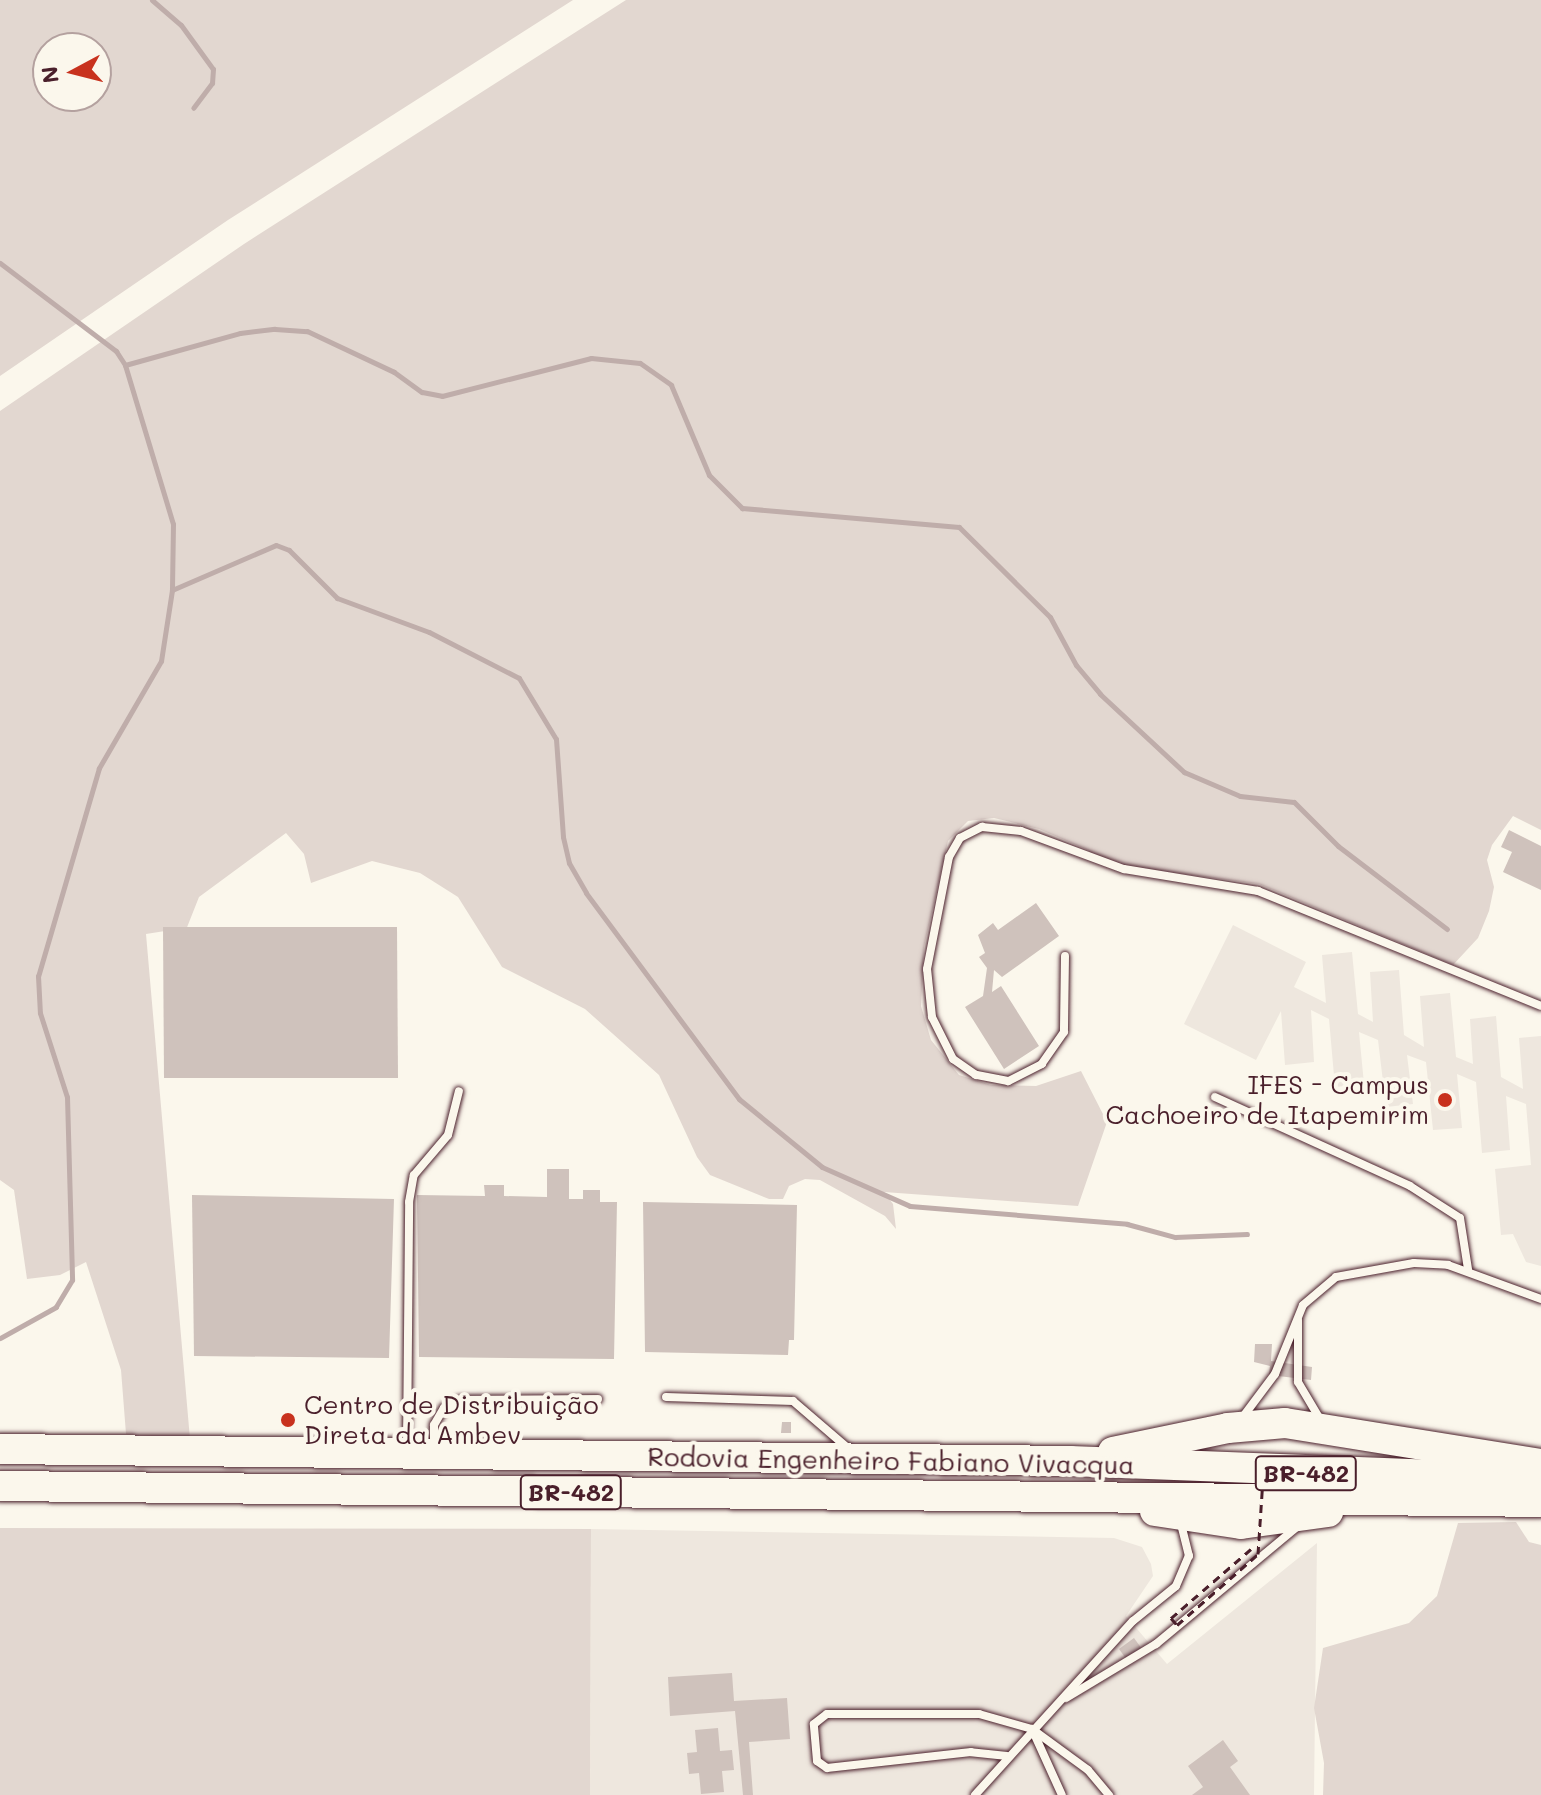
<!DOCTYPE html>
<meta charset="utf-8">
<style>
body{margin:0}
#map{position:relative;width:1541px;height:1795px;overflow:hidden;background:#fbf7ec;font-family:Mali,sans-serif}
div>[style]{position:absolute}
.built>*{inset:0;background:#eee7de}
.green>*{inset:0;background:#e2d7d0}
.stream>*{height:5px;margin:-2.5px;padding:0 2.5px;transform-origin:2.5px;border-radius:2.5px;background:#bfadaa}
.building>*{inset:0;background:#cfc2bc}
.roads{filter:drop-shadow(0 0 2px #4a1f2b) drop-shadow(0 0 2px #4a1f2b)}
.lane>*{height:8px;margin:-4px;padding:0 4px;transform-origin:4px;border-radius:4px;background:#fbf7ec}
.highway>*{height:30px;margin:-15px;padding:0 15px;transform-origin:15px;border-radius:15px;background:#fbf7ec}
.path-bridge>*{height:3px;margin-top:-1.5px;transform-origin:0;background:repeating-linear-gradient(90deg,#4a1f2b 0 8px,transparent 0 14px)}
.dots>*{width:22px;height:22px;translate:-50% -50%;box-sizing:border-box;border:4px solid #fbf7ec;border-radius:50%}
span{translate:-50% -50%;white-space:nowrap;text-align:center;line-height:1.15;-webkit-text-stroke:8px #fbf7ec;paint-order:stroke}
.shield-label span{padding:2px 6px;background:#fbf7ec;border:2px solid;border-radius:6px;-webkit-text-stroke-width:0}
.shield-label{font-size:24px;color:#4a1f2b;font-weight:700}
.poi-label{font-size:26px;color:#4a1f2b}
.right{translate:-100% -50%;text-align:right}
.left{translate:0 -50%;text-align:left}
.street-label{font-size:26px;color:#4a1f2b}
.north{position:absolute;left:32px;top:32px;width:80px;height:80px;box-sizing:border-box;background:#fbf7ec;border:2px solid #b4a19f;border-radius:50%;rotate:263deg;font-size:22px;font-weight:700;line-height:32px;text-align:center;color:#4a1f2b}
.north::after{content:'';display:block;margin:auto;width:28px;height:36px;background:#c8321e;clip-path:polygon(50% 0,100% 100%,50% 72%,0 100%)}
</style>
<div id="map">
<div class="built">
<i style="clip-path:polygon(1233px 925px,1306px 962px,1294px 987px,1326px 1003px,1322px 955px,1352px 952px,1358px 1014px,1373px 1022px,1370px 972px,1399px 970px,1404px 1035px,1424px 1047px,1420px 996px,1450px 993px,1456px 1057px,1473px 1064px,1470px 1019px,1496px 1016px,1501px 1077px,1523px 1089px,1519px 1038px,1541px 1036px,1541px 1266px,1526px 1262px,1513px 1234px,1501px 1235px,1495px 1169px,1531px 1165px,1526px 1104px,1506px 1096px,1510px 1150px,1482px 1153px,1476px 1082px,1457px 1074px,1462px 1128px,1433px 1130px,1426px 1062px,1407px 1055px,1413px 1104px,1386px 1107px,1378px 1040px,1359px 1032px,1364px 1084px,1335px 1087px,1329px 1019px,1311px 1010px,1314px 1062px,1285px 1065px,1281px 1011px,1256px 1060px,1184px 1024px)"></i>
<i style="clip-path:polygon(591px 1529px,1114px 1538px,1142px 1547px,1151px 1564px,1153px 1576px,1126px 1616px,1167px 1664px,1317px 1543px,1314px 1795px,590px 1795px)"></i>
</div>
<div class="green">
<i style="clip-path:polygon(evenodd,0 0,573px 0,228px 220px,0 376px,0 0,48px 48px,96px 48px,96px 96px,48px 96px,48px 48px)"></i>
<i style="clip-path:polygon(626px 0,1541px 0,1541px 830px,1513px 816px,1492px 845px,1487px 860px,1494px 887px,1489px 911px,1478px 938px,1453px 965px,1259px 884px,1100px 863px,1088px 850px,1039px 829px,994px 818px,968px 821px,948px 841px,924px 947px,921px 1006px,931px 1040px,959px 1075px,991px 1085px,1036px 1086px,1081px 1071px,1107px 1122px,1078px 1206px,884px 1192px,893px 1204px,896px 1229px,885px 1216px,820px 1180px,805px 1179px,789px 1186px,783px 1199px,769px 1199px,710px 1175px,697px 1157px,659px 1075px,585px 1009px,502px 967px,458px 897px,420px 873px,372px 861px,311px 883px,304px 854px,286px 833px,199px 897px,182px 940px,165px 931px,146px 934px,190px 1439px,126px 1434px,121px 1370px,86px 1262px,60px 1275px,27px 1279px,14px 1190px,0 1180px,0 411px,244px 244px)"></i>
<i style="clip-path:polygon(1516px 1522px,1529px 1542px,1541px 1545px,1541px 1795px,1323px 1795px,1324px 1763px,1314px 1708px,1323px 1648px,1409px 1623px,1437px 1596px,1458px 1523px)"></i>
<i style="clip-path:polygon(0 1528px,591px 1529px,590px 1795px,0 1795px)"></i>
</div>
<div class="stream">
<i style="left:152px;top:0;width:38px;rotate:41deg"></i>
<i style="left:181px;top:25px;width:54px;rotate:54deg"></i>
<i style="left:213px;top:69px;width:14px;rotate:94deg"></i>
<i style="left:212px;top:83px;width:31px;rotate:127deg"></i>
<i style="left:0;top:263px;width:146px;rotate:37.2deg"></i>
<i style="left:116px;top:351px;width:17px;rotate:57deg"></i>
<i style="left:125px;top:365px;width:166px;rotate:73.2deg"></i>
<i style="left:173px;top:524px;width:66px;rotate:90.9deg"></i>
<i style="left:172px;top:590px;width:72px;rotate:98.8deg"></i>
<i style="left:161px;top:661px;width:124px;rotate:120.1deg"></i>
<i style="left:99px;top:768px;width:217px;rotate:106.3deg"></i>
<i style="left:38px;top:976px;width:37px;rotate:87deg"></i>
<i style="left:40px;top:1013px;width:88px;rotate:72.2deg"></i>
<i style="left:67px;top:1097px;width:183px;rotate:88.4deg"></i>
<i style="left:72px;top:1280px;width:31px;rotate:121deg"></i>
<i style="left:56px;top:1307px;width:64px;rotate:151deg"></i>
<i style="left:125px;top:365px;width:119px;rotate:-15.5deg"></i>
<i style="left:240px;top:333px;width:35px;rotate:-7deg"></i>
<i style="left:275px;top:329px;width:32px;rotate:4deg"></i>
<i style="left:307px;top:331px;width:96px;rotate:25.2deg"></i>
<i style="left:394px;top:372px;width:34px;rotate:36deg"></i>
<i style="left:422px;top:392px;width:20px;rotate:11deg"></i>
<i style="left:442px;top:396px;width:154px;rotate:-14.3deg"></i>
<i style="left:591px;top:358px;width:49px;rotate:5.8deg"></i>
<i style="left:640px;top:363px;width:38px;rotate:35deg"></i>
<i style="left:671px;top:385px;width:98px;rotate:67.1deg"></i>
<i style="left:709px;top:475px;width:47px;rotate:45deg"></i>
<i style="left:742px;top:508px;width:218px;rotate:5deg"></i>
<i style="left:959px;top:527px;width:128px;rotate:44.7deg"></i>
<i style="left:1050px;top:617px;width:55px;rotate:61.6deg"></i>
<i style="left:1076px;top:665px;width:38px;rotate:50deg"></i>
<i style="left:1100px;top:694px;width:115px;rotate:42.9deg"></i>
<i style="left:1184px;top:772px;width:61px;rotate:23.2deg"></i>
<i style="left:1240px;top:796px;width:54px;rotate:6.3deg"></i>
<i style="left:1294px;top:802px;width:62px;rotate:45deg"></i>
<i style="left:1338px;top:846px;width:137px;rotate:37.3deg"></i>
<i style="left:172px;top:590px;width:113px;rotate:-23.4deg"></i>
<i style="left:276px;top:545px;width:14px;rotate:21deg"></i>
<i style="left:289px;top:550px;width:68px;rotate:45deg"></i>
<i style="left:337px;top:598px;width:98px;rotate:20.3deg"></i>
<i style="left:429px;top:632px;width:101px;rotate:27.1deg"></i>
<i style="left:519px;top:678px;width:71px;rotate:58.8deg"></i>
<i style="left:556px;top:739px;width:98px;rotate:85.9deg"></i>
<i style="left:563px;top:837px;width:27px;rotate:77deg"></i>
<i style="left:569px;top:863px;width:34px;rotate:60deg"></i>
<i style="left:586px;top:893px;width:257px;rotate:53.4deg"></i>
<i style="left:739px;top:1099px;width:107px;rotate:39.3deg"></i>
<i style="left:822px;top:1167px;width:96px;rotate:23.9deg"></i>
<i style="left:910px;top:1206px;width:218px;rotate:4.7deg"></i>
<i style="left:1127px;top:1224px;width:50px;rotate:15.2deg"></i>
<i style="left:1175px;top:1237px;width:72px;rotate:-2.4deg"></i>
</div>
<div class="building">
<i style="clip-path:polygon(1509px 830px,1541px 846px,1541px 890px,1503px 872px,1512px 852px,1501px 847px)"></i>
<i style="clip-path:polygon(1036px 903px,1059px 936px,1002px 977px,994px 970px,992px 992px,1001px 986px,1039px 1046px,1004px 1069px,965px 1007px,983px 996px,987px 968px,979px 957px,985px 953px,978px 935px,993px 923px,998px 930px)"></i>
<i style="clip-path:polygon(163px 927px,397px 927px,398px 1078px,164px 1078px)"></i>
<i style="clip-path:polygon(547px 1169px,569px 1169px,569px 1199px,583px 1199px,583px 1190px,600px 1190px,600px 1202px,617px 1202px,614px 1359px,419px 1357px,417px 1195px,485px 1196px,484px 1185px,504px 1185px,504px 1196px,547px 1197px)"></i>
<i style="clip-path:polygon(192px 1195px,394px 1199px,389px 1358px,194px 1356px)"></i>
<i style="clip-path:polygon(643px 1202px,797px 1205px,794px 1340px,789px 1340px,788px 1355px,645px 1352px)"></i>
<i style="clip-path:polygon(1255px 1344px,1272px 1344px,1271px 1361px,1312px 1367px,1311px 1380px,1269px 1375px,1270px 1366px,1254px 1362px)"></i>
<i style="clip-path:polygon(782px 1422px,791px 1422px,791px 1433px,781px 1433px)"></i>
<i style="clip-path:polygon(1134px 1638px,1142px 1649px,1127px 1660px,1119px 1649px)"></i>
<i style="clip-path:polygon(732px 1673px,734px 1701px,787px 1698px,790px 1739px,749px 1742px,753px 1795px,743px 1795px,735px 1711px,670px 1716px,668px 1677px)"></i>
<i style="clip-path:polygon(718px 1728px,720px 1751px,732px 1750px,734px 1770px,722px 1771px,724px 1792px,701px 1794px,699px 1773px,689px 1774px,687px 1753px,697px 1752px,695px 1730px)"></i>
<i style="clip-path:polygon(1223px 1740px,1238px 1761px,1230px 1767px,1250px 1795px,1192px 1795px,1203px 1787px,1188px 1766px)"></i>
</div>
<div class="roads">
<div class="lane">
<i style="left:1065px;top:956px;width:76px;rotate:90.8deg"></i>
<i style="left:1064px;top:1032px;width:39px;rotate:125deg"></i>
<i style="left:1042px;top:1064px;width:38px;rotate:153deg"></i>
<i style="left:1008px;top:1081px;width:33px;rotate:-169deg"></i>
<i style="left:976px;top:1075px;width:28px;rotate:-145deg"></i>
<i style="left:953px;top:1059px;width:47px;rotate:-116.6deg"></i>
<i style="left:932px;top:1017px;width:48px;rotate:-95.9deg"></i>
<i style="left:927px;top:969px;width:114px;rotate:-78.9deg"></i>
<i style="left:949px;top:857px;width:22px;rotate:-60deg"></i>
<i style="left:960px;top:838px;width:25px;rotate:-27deg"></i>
<i style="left:982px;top:827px;width:39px;rotate:6deg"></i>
<i style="left:1021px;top:831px;width:110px;rotate:20.3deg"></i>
<i style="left:1124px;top:869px;width:136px;rotate:9.3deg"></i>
<i style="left:1258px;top:891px;width:305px;rotate:22.1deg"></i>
<i style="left:1215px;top:1097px;width:214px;rotate:24.5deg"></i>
<i style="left:1410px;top:1186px;width:59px;rotate:32.6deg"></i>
<i style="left:1460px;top:1218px;width:52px;rotate:81.1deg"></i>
<i style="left:1298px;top:1320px;width:62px;rotate:90deg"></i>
<i style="left:1298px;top:1382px;width:43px;rotate:59.3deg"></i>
<i style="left:666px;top:1397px;width:127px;rotate:1.8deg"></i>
<i style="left:793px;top:1401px;width:75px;rotate:40.7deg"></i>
<i style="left:1242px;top:1418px;width:55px;rotate:-53.1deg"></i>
<i style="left:1275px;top:1374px;width:74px;rotate:-67.9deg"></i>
<i style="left:1303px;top:1305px;width:43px;rotate:-40.3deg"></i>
<i style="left:1336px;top:1277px;width:79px;rotate:-10.2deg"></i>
<i style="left:1414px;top:1263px;width:34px;rotate:3deg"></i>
<i style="left:1448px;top:1265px;width:99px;rotate:20.1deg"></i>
<i style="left:407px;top:1449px;width:247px;rotate:-89.5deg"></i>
<i style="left:409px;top:1202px;width:27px;rotate:-80deg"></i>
<i style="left:414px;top:1175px;width:52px;rotate:-49.6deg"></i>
<i style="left:448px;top:1135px;width:45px;rotate:-76deg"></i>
<i style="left:434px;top:1449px;width:24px;rotate:-90deg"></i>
<i style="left:434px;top:1425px;width:20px;rotate:-60deg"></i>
<i style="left:444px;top:1408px;width:18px;rotate:-27deg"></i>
<i style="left:460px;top:1400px;width:138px;rotate:-0.4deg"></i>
<i style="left:1066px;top:1698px;width:105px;rotate:-31deg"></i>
<i style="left:1156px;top:1644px;width:185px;rotate:-39.7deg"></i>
<i style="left:1032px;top:1729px;width:72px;rotate:65.6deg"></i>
<i style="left:1007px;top:1756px;width:36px;rotate:-174deg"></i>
<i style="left:971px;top:1752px;width:145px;rotate:173.7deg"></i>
<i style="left:827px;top:1768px;width:12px;rotate:-145deg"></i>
<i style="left:817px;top:1761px;width:37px;rotate:-95deg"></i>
<i style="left:814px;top:1724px;width:16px;rotate:-38deg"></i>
<i style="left:827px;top:1714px;width:152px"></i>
<i style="left:979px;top:1714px;width:55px;rotate:15.8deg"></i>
<i style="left:1032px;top:1729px;width:69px;rotate:36.2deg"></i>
<i style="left:1088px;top:1770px;width:33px;rotate:50deg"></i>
<i style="left:975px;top:1795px;width:235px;rotate:-47.8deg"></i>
<i style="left:1133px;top:1621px;width:55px;rotate:-39.1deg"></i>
<i style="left:1176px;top:1586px;width:33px;rotate:-67deg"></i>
<i style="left:1189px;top:1556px;width:34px;rotate:-104deg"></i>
</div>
<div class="highway">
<i style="left:0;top:1449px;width:1070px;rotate:0.64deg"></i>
<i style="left:1070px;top:1461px;width:471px;rotate:2.2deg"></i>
<i style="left:1113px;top:1452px;width:117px;rotate:-11.8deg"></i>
<i style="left:1228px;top:1428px;width:57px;rotate:-5deg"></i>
<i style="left:1285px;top:1423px;width:259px;rotate:9.1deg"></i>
<i style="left:0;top:1486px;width:1541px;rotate:0.59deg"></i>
<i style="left:1155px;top:1511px;width:87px;rotate:8.6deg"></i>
<i style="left:1241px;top:1524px;width:88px;rotate:-7.9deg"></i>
</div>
</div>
<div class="path-bridge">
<i style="left:1251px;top:1549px;width:106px;rotate:139.2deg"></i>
<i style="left:1171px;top:1618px;width:9px;rotate:49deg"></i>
<i style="left:1177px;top:1625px;width:108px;rotate:-41.2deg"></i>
<i style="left:1258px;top:1554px;width:90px;rotate:-86.2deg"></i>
</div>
<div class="dots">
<i style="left:1445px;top:1100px;background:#c8321e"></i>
<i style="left:288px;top:1420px;background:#c8321e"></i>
</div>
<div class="shield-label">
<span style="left:1306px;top:1473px">BR-482</span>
<span style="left:571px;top:1492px">BR-482</span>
</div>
<div class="poi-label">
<span class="right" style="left:1429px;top:1100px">IFES - Campus<br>Cachoeiro de Itapemirim</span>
<span class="left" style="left:304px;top:1420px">Centro de Distribuição<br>Direta da Ambev</span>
</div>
<div class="street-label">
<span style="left:891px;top:1461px;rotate:1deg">Rodovia Engenheiro Fabiano Vivacqua</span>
</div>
<div class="north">N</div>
</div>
